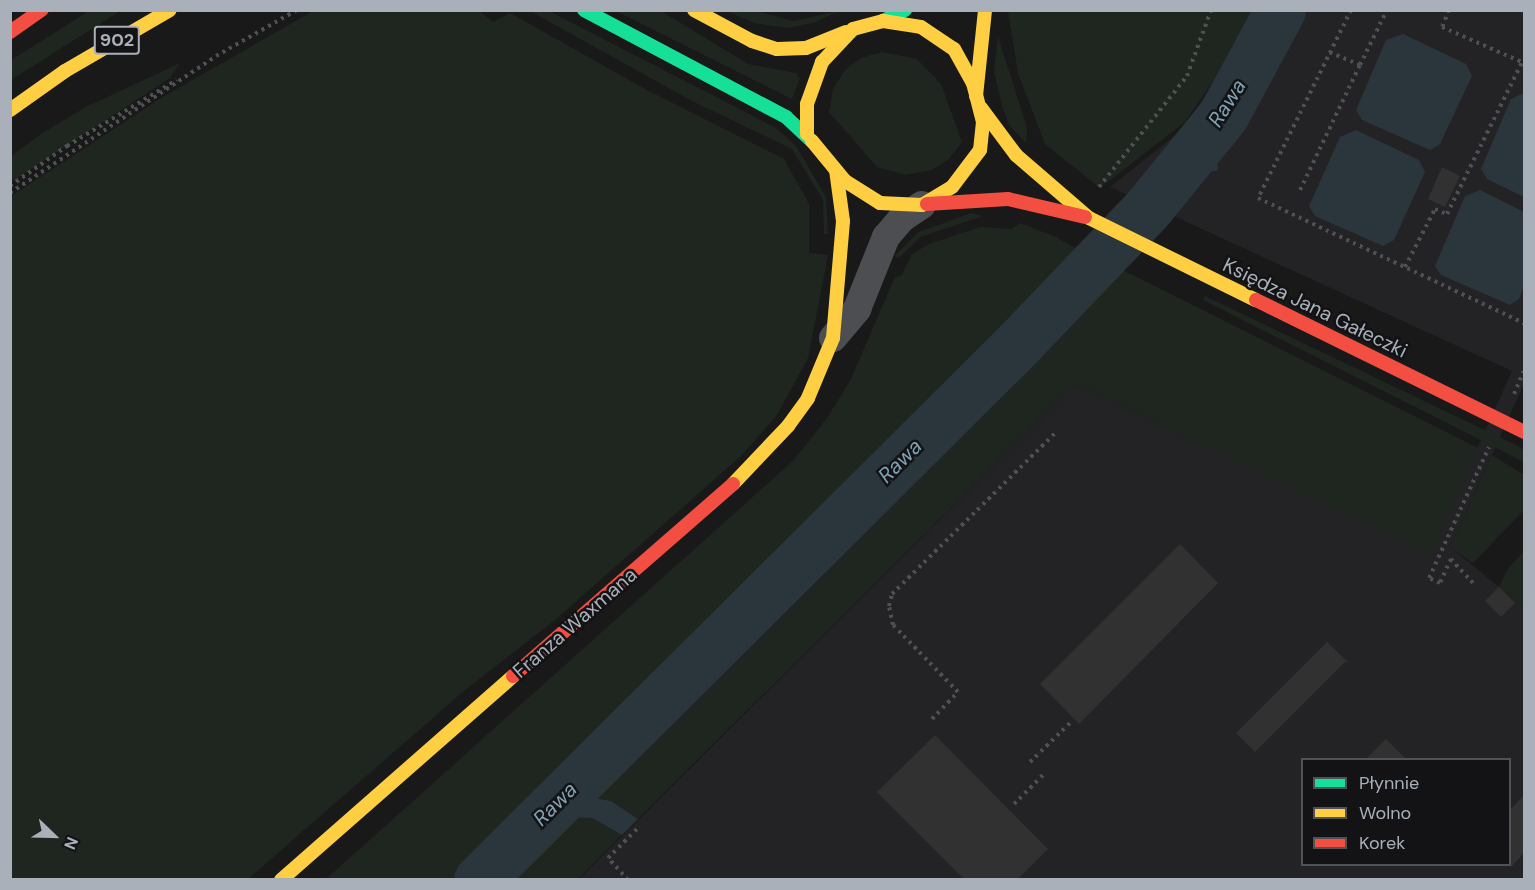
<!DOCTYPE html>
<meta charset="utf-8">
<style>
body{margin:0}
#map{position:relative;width:1535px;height:890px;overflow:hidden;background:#191919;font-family:"DM Sans",sans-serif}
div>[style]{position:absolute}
.built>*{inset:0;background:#232325}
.green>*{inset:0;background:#1f261f}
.water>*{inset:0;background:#2b363c}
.stream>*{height:8px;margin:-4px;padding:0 4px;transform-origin:4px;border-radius:4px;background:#2b363c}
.river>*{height:51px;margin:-25.5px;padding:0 25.5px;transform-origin:25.5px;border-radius:25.5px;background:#2b363c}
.building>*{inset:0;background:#313131}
.path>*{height:4px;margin-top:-2px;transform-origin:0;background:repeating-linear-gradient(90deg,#4f5054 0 3px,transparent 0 7.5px)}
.street>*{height:28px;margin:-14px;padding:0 14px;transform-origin:14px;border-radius:14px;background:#4d4e52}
.fast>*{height:14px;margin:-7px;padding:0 7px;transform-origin:7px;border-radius:7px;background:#16e098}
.slow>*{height:14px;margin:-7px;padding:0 7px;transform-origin:7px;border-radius:7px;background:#ffcf43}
.jam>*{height:14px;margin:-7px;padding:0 7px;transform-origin:7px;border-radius:7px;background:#f24e42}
span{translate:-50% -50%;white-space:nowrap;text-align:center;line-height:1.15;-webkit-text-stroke:5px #131315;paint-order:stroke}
.shield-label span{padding:2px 4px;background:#131315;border:2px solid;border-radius:4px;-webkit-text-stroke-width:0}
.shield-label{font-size:18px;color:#aab0ba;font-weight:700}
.street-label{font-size:20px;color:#aab0ba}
.water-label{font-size:21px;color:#81a2b5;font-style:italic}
.frame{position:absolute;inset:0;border:12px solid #aab0ba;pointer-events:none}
.legend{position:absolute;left:1301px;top:758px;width:210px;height:108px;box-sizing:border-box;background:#131315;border:2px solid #4f5257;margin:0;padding:8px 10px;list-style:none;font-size:18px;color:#aab0ba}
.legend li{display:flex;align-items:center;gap:12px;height:30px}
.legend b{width:30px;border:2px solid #4f5257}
.north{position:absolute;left:24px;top:806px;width:60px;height:60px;-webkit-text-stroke:4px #131315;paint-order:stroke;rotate:113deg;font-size:16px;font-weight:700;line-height:24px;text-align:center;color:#aab0ba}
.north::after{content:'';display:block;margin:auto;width:21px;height:27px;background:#aab0ba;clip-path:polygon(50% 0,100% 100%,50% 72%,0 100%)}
</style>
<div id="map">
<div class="built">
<i style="clip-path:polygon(evenodd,1237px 11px,1524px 11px,1524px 384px,1450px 547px,1524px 607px,1524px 879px,578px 880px,1076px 384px,1430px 554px,1512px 371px,1110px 187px,1188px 125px,1216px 75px,1237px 11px,1302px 760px,1510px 760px,1510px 864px,1302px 864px,1302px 760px)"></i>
</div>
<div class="green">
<i style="clip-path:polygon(89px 11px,120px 11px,11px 80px,11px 60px)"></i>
<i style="clip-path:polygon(313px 11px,479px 11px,493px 22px,510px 13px,647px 90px,784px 159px,809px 204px,809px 253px,828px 255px,808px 358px,777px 415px,741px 456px,555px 620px,465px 690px,248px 879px,11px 879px,10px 197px,161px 98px)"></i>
<i style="clip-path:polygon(530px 11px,549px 11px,776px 128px,796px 146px,826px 197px,828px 234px,824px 234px,823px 200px,792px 149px,692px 101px)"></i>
<i style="clip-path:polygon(616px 11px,661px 11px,748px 64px,796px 73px,800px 78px,792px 99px)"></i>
<i style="clip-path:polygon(727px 11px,755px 11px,793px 21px,839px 11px,813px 23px,788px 28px,754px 23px)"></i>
<i style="clip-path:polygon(1008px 11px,1008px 10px,1253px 11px,1233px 52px,1185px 122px,1100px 188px,1045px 144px,1018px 73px)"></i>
<i style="clip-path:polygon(998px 36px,1027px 128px,1026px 143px,1009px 125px,1002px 105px,994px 72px)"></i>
<i style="clip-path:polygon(882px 52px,917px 59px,941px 84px,962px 142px,948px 160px,932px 170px,905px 175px,877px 167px,829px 112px,833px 89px,845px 70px,861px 58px)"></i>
<i style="clip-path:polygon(180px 63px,170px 78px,11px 182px,11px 156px,44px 132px,86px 107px)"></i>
<i style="clip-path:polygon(971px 213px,983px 216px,920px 237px,899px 258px,894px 256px,919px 232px)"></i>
<i style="clip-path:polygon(1020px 223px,1056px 237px,1085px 254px,831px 524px,607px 740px,472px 879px,325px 880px,794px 460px,827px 418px,850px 381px,895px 277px,901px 276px,912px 254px,929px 244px,980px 227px,1011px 229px)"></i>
<i style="clip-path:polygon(1113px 265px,1478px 448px,1430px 555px,1076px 384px,638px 819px,611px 801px,586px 796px,596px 774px)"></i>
<i style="clip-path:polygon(1205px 296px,1516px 445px,1524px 450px,1524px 462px,1203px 300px)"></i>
<i style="clip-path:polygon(1492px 455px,1524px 475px,1524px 510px,1473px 563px,1450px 547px)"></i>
<i style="clip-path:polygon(1524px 551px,1524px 607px,1499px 587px,1507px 570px)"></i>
<i style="clip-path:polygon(560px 817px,592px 818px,622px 835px,578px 879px,485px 880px,529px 832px,534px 836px)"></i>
</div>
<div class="water">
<i style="clip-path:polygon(1403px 34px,1466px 64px,1472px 76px,1440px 144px,1430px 150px,1362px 120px,1356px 110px,1386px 40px)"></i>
<i style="clip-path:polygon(1524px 93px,1524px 197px,1487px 179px,1481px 169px,1511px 99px)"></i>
<i style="clip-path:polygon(1356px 130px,1419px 160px,1425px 172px,1394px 240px,1383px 246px,1315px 216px,1309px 206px,1340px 137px)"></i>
<i style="clip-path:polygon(1480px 190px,1524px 212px,1524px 286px,1519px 299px,1510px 305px,1441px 275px,1435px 266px,1465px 196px)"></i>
<i style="clip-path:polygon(557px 791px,611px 801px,638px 819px,622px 835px,592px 818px,560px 817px,534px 836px,529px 832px,485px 879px,472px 879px)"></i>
</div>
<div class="stream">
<i style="left:1180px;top:172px;width:19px;rotate:-18deg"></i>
<i style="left:1198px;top:166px;width:16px;rotate:4deg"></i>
</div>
<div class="river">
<i style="left:479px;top:880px;width:760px;rotate:-44.84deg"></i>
<i style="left:1018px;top:344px;width:188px;rotate:-46.3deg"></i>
<i style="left:1148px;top:208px;width:121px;rotate:-51deg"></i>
<i style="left:1224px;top:114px;width:118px;rotate:-61.7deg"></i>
</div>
<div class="building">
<i style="clip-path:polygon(1442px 167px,1460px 176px,1445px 207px,1428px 199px)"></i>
<i style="clip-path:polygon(1180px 544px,1218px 583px,1079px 724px,1040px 684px)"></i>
<i style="clip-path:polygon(1499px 587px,1515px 603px,1501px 617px,1485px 601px)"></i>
<i style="clip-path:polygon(1327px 642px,1349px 663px,1345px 662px,1255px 752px,1236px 733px)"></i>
<i style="clip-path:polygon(935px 735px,1048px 849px,1017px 880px,965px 880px,877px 792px)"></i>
<i style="clip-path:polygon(1386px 739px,1407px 760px,1365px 760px)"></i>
<i style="clip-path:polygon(1524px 795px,1524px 853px,1511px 867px,1510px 810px)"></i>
</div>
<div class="path">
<i style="left:493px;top:10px;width:12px"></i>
<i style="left:1351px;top:10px;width:210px;rotate:116.3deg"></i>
<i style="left:1258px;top:198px;width:294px;rotate:25.2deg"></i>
<i style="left:1449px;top:10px;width:18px;rotate:112deg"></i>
<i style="left:1442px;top:27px;width:90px;rotate:23.7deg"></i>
<i style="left:1360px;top:65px;width:61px;rotate:-63.9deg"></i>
<i style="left:10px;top:186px;width:70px;rotate:-35.1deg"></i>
<i style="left:67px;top:146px;width:128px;rotate:-31deg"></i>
<i style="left:1099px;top:187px;width:142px;rotate:-51.6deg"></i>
<i style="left:1187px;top:76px;width:70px;rotate:-70deg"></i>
<i style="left:1300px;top:190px;width:139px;rotate:-64.4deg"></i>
<i style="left:1360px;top:65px;width:33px;rotate:-157deg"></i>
<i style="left:10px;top:193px;width:247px;rotate:-33.6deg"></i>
<i style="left:216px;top:56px;width:93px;rotate:-29.6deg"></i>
<i style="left:1405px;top:267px;width:65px;rotate:-62.7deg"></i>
<i style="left:1435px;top:209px;width:13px;rotate:23deg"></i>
<i style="left:1447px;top:214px;width:169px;rotate:-63.7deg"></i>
<i style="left:1514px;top:394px;width:25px;rotate:-67deg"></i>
<i style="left:1473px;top:583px;width:33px;rotate:-133deg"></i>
<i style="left:1451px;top:559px;width:26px;rotate:115deg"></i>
<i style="left:1440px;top:583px;width:12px;rotate:-156deg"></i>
<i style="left:1429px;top:578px;width:144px;rotate:-65.4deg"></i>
<i style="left:932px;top:719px;width:37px;rotate:-46deg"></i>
<i style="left:958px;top:692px;width:93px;rotate:-134.1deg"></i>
<i style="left:893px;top:625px;width:19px;rotate:-102deg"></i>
<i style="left:889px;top:606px;width:12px;rotate:-76deg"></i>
<i style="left:892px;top:594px;width:228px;rotate:-44.6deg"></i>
<i style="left:1030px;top:762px;width:56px;rotate:-44.3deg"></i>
<i style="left:1014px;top:804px;width:41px;rotate:-45deg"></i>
<i style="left:628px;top:880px;width:30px;rotate:-132deg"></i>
<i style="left:608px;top:858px;width:44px;rotate:-45deg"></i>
</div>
<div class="street">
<i style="left:833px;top:338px;width:38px;rotate:-50deg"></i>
<i style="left:857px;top:309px;width:78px;rotate:-68.1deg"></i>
<i style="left:886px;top:237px;width:23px;rotate:-50deg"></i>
<i style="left:901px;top:219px;width:25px;rotate:-34deg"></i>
</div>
<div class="fast">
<i style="left:584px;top:10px;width:229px;rotate:27.9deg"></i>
<i style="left:786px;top:117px;width:35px;rotate:43deg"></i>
<i style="left:883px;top:21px;width:25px;rotate:-27deg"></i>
</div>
<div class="slow">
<i style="left:694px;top:10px;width:66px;rotate:28.1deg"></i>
<i style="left:752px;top:41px;width:26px;rotate:18deg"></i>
<i style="left:777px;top:49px;width:29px;rotate:-2deg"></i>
<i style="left:806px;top:48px;width:43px;rotate:-21.8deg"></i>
<i style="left:976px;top:96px;width:86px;rotate:-84deg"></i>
<i style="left:981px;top:108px;width:59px;rotate:53.3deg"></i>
<i style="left:1016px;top:155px;width:96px;rotate:40.8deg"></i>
<i style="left:1089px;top:218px;width:186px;rotate:26.2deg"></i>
<i style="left:10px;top:110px;width:67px;rotate:-35.3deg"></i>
<i style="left:65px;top:71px;width:121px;rotate:-30.2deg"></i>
<i style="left:807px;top:134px;width:30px;rotate:-90deg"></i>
<i style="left:807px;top:104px;width:45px;rotate:-70.3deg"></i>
<i style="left:822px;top:62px;width:45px;rotate:-46.8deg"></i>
<i style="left:853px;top:29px;width:31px;rotate:-15deg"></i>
<i style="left:883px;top:21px;width:38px;rotate:9deg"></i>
<i style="left:921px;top:27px;width:40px;rotate:34deg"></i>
<i style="left:954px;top:49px;width:39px;rotate:61deg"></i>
<i style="left:973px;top:83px;width:40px;rotate:75.6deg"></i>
<i style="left:983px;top:122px;width:28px;rotate:96deg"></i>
<i style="left:980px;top:150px;width:46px;rotate:127.1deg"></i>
<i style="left:952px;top:187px;width:35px;rotate:149deg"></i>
<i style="left:922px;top:205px;width:42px;rotate:-177.3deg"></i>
<i style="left:880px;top:203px;width:41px;rotate:-147.8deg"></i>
<i style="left:845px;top:181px;width:52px;rotate:-129.5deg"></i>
<i style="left:733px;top:484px;width:80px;rotate:-46.5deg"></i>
<i style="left:788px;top:426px;width:34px;rotate:-54deg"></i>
<i style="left:808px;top:398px;width:65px;rotate:-67.4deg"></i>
<i style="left:833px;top:338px;width:117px;rotate:-85.1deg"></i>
<i style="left:843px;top:221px;width:51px;rotate:-97.8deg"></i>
<i style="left:281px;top:880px;width:309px;rotate:-41.3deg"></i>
</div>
<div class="jam">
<i style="left:10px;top:32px;width:39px;rotate:-35deg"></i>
<i style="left:927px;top:204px;width:81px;rotate:-3.5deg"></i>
<i style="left:1008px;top:199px;width:79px;rotate:13.2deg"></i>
<i style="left:1256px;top:300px;width:299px;rotate:26.2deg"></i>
<i style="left:513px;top:676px;width:292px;rotate:-41.1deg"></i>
</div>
<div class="shield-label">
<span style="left:117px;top:40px">902</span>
</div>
<div class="street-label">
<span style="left:1315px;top:308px;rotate:26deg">Księdza Jana Gałeczki</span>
<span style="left:575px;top:623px;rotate:-41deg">Franza Waxmana</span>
</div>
<div class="water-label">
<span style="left:1227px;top:103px;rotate:-58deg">Rawa</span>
<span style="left:900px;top:461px;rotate:-45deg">Rawa</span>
<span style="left:555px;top:804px;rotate:-45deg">Rawa</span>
</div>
<div class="frame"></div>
<ul class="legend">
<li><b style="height:8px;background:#16e098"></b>Płynnie</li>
<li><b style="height:8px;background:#ffcf43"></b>Wolno</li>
<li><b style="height:8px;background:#f24e42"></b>Korek</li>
</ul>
<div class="north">N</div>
</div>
